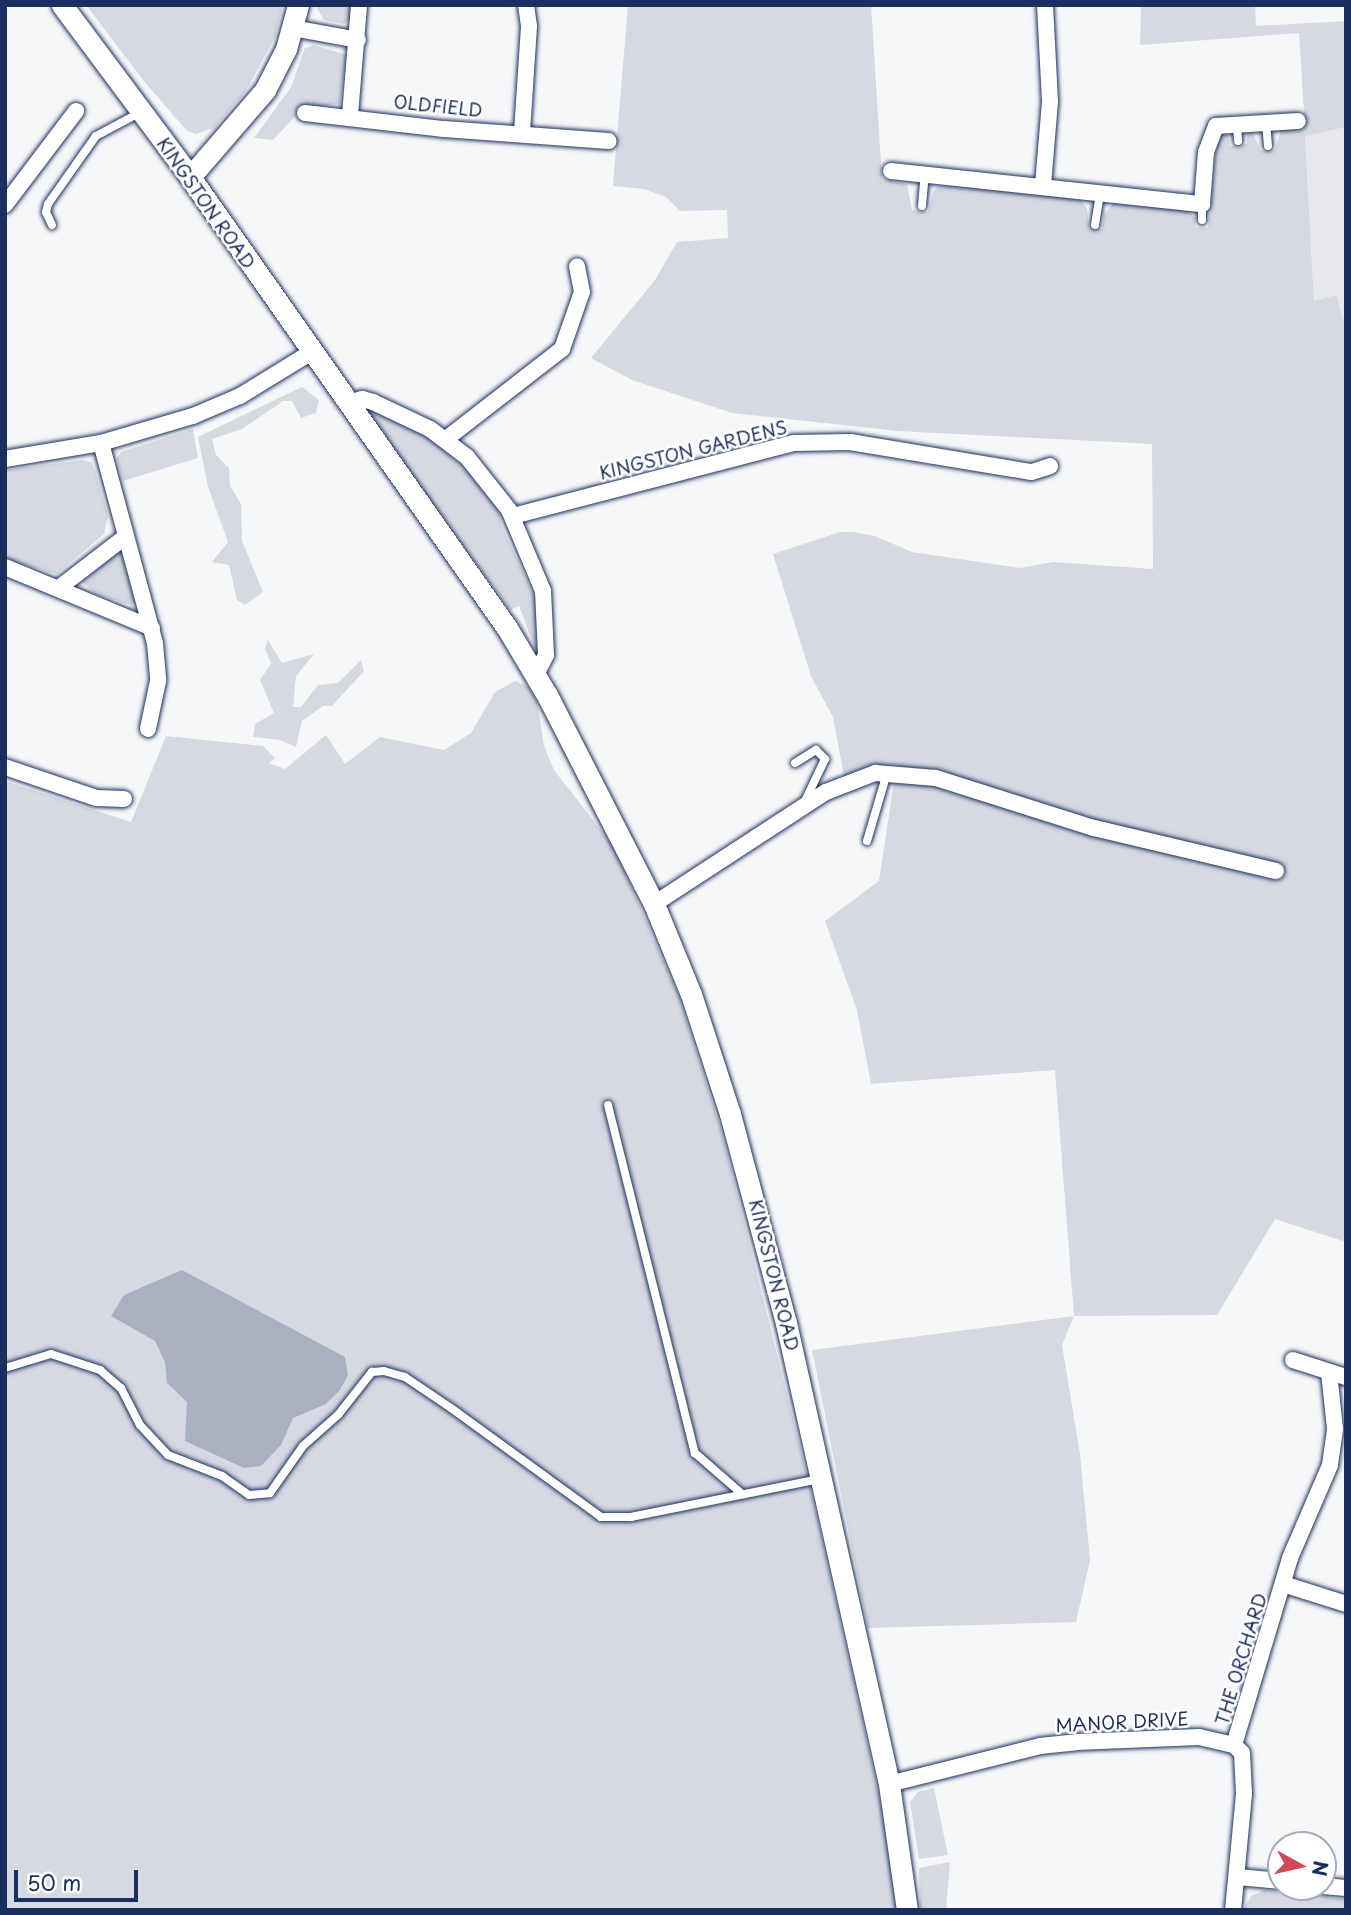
<!DOCTYPE html>
<style>
body{margin:0}
#map{position:relative;width:1351px;height:1915px;overflow:hidden;background:#f6f7f9;font-family:"Playpen Sans",sans-serif}
div>[style]{position:absolute}
.built>*{inset:0;background:#e6e8ee}
.green>*{inset:0;background:#d6d9e2}
.water>*{inset:0;background:#a9b0c1}
.roads{filter:drop-shadow(0 0 2px #1b2f5e) drop-shadow(0 0 2px #1b2f5e)}
.lane>*{height:8px;margin:-4px;padding:0 4px;transform-origin:4px;border-radius:4px;background:#fff}
.street>*{height:16px;margin:-8px;padding:0 8px;transform-origin:8px;border-radius:8px;background:#fff}
.secondary>*{height:21px;margin:-10.5px;padding:0 10.5px;transform-origin:10.5px;border-radius:10.5px;background:#fff}
span{translate:-50% -50%;white-space:nowrap;text-align:center;line-height:1.15;-webkit-text-stroke:5px #fff;paint-order:stroke}
.street-label{font-size:18px;color:#1b2f5e}
.frame{position:absolute;inset:0;border:7px solid #1b2f5e;pointer-events:none}
.north{position:absolute;left:1267px;top:1831px;width:70px;height:70px;box-sizing:border-box;background:#fff;border:2px solid #a4acbf;border-radius:50%;rotate:98deg;font-size:19px;font-weight:700;line-height:28px;text-align:center;color:#1b2f5e}
.north::after{content:'';display:block;margin:auto;width:24px;height:32px;background:#d1495b;clip-path:polygon(50% 0,100% 100%,50% 72%,0 100%)}
.scale{position:absolute;left:14px;top:1870px;width:124px;height:32px;box-sizing:border-box;border:4px solid #1b2f5e;border-top:0;padding-left:9px;font-size:21px;line-height:24px;white-space:nowrap;color:#1b2f5e;-webkit-text-stroke:5px #fff;paint-order:stroke}
</style>
<div id="map">
<div class="built">
<i style="clip-path:polygon(1346px 127px,1346px 319px,1342px 319px,1314px 301px,1305px 135px)"></i>
</div>
<div class="green">
<i style="clip-path:polygon(86px 5px,283px 5px,275px 37px,246px 91px,214px 128px,196px 134px,187px 131px,143px 80px)"></i>
<i style="clip-path:polygon(315px 5px,352px 5px,352px 18px,344px 24px,324px 20px)"></i>
<i style="clip-path:polygon(628px 5px,871px 5px,882px 179px,907px 184px,912px 210px,928px 212px,934px 190px,941px 186px,964px 186px,1080px 199px,1087px 208px,1089px 226px,1102px 229px,1104px 214px,1114px 203px,1188px 211px,1195px 217px,1195px 227px,1208px 228px,1218px 135px,1228px 134px,1230px 146px,1247px 144px,1247px 133px,1253px 133px,1261px 151px,1275px 150px,1281px 130px,1305px 127px,1299px 33px,1140px 45px,1141px 5px,1255px 5px,1256px 26px,1346px 21px,1346px 127px,1305px 136px,1314px 301px,1337px 295px,1342px 319px,1346px 319px,1346px 1242px,1275px 1219px,1217px 1315px,1074px 1316px,1062px 1345px,1080px 1454px,1090px 1560px,1076px 1622px,868px 1628px,812px 1350px,1074px 1316px,1055px 1070px,871px 1084px,857px 1010px,825px 921px,879px 881px,894px 782px,844px 776px,833px 717px,811px 676px,773px 554px,840px 532px,853px 532px,875px 536px,912px 552px,1020px 568px,1053px 562px,1153px 569px,1152px 444px,898px 431px,732px 413px,632px 380px,591px 358px,655px 280px,677px 242px,728px 238px,727px 210px,680px 211px,666px 197px,644px 189px,613px 186px)"></i>
<i style="clip-path:polygon(314px 45px,346px 55px,340px 104px,304px 107px,273px 140px,254px 138px,291px 87px,305px 48px)"></i>
<i style="clip-path:polygon(302px 387px,319px 400px,316px 413px,301px 418px,292px 401px,283px 401px,242px 429px,212px 439px,216px 455px,229px 468px,230px 486px,241px 504px,242px 541px,263px 592px,245px 605px,237px 600px,229px 565px,212px 562px,228px 542px,208px 487px,198px 437px)"></i>
<i style="clip-path:polygon(370px 408px,431px 438px,484px 487px,499px 510px,502px 527px,535px 598px,540px 615px,537px 653px,519px 606px,510px 610px,368px 414px)"></i>
<i style="clip-path:polygon(193px 429px,198px 458px,123px 481px,117px 458px,121px 452px)"></i>
<i style="clip-path:polygon(82px 460px,91px 462px,95px 470px,108px 515px,104px 534px,57px 574px,5px 559px,5px 470px)"></i>
<i style="clip-path:polygon(120px 550px,136px 599px,131px 605px,96px 594px,82px 582px)"></i>
<i style="clip-path:polygon(268px 640px,282px 663px,314px 654px,296px 676px,293px 707px,301px 707px,318px 685px,338px 683px,361px 660px,364px 671px,332px 706px,323px 706px,302px 721px,296px 747px,280px 740px,253px 737px,255px 724px,274px 713px,260px 680px,271px 664px,265px 648px)"></i>
<i style="clip-path:polygon(515px 681px,529px 687px,537px 702px,544px 746px,554px 770px,614px 847px,679px 997px,722px 1133px,810px 1487px,882px 1809px,896px 1910px,5px 1910px,5px 781px,131px 822px,166px 736px,263px 746px,275px 758px,269px 763px,285px 769px,326px 735px,345px 764px,380px 737px,444px 750px,471px 733px,495px 692px)"></i>
<i style="clip-path:polygon(934px 1788px,948px 1855px,919px 1859px,910px 1802px,918px 1792px)"></i>
<i style="clip-path:polygon(950px 1862px,946px 1910px,920px 1910px,919px 1868px)"></i>
<i style="clip-path:polygon(1264px 1890px,1346px 1899px,1346px 1910px,1243px 1910px,1251px 1896px)"></i>
</div>
<div class="water">
<i style="clip-path:polygon(182px 1270px,345px 1357px,348px 1375px,340px 1390px,326px 1404px,293px 1418px,281px 1445px,261px 1466px,244px 1468px,185px 1441px,187px 1402px,167px 1383px,165px 1362px,155px 1341px,111px 1316px,124px 1295px)"></i>
</div>
<div class="roads">
<div class="lane">
<i style="left:1266px;top:123px;width:23px;rotate:85deg"></i>
<i style="left:1237px;top:125px;width:16px;rotate:86deg"></i>
<i style="left:922px;top:206px;width:32px;rotate:-85deg"></i>
<i style="left:1202px;top:220px;width:16px;rotate:-90deg"></i>
<i style="left:52px;top:225px;width:14px;rotate:-115deg"></i>
<i style="left:46px;top:212px;width:8px;rotate:-76deg"></i>
<i style="left:48px;top:204px;width:83px;rotate:-54.8deg"></i>
<i style="left:96px;top:136px;width:51px;rotate:-28.1deg"></i>
<i style="left:1095px;top:225px;width:32px;rotate:-81deg"></i>
<i style="left:795px;top:763px;width:25px;rotate:-32deg"></i>
<i style="left:816px;top:750px;width:13px;rotate:45deg"></i>
<i style="left:825px;top:759px;width:44px;rotate:115.4deg"></i>
<i style="left:867px;top:841px;width:71px;rotate:-73.6deg"></i>
<i style="left:608px;top:1105px;width:359px;rotate:76deg"></i>
<i style="left:695px;top:1453px;width:61px;rotate:41deg"></i>
<i style="left:5px;top:1368px;width:48px;rotate:-16.9deg"></i>
<i style="left:51px;top:1354px;width:52px;rotate:18.1deg"></i>
<i style="left:100px;top:1370px;width:28px;rotate:41deg"></i>
<i style="left:121px;top:1388px;width:42px;rotate:62.8deg"></i>
<i style="left:140px;top:1425px;width:41px;rotate:47deg"></i>
<i style="left:168px;top:1455px;width:58px;rotate:21.3deg"></i>
<i style="left:222px;top:1476px;width:33px;rotate:35deg"></i>
<i style="left:249px;top:1495px;width:21px;rotate:-5deg"></i>
<i style="left:270px;top:1493px;width:57px;rotate:-54.9deg"></i>
<i style="left:303px;top:1446px;width:47px;rotate:-41.5deg"></i>
<i style="left:338px;top:1415px;width:55px;rotate:-51.7deg"></i>
<i style="left:372px;top:1372px;width:12px;rotate:-5deg"></i>
<i style="left:384px;top:1371px;width:22px;rotate:16deg"></i>
<i style="left:405px;top:1377px;width:55px;rotate:34deg"></i>
<i style="left:451px;top:1408px;width:185px;rotate:36deg"></i>
<i style="left:601px;top:1517px;width:30px"></i>
<i style="left:631px;top:1517px;width:192px;rotate:-11.4deg"></i>
</div>
<div class="street">
<i style="left:293px;top:28px;width:66px;rotate:10.5deg"></i>
<i style="left:305px;top:113px;width:140px;rotate:6.6deg"></i>
<i style="left:444px;top:129px;width:165px;rotate:4.2deg"></i>
<i style="left:350px;top:115px;width:110px;rotate:-85.3deg"></i>
<i style="left:522px;top:132px;width:106px;rotate:-86.2deg"></i>
<i style="left:529px;top:26px;width:21px;rotate:-98deg"></i>
<i style="left:891px;top:171px;width:313px;rotate:6.1deg"></i>
<i style="left:1202px;top:204px;width:52px;rotate:-85.6deg"></i>
<i style="left:1206px;top:152px;width:28px;rotate:-69deg"></i>
<i style="left:1216px;top:126px;width:82px;rotate:-3.5deg"></i>
<i style="left:1043px;top:185px;width:84px;rotate:-85.2deg"></i>
<i style="left:1050px;top:101px;width:96px;rotate:-93deg"></i>
<i style="left:5px;top:205px;width:118px;rotate:-52.9deg"></i>
<i style="left:347px;top:403px;width:16px;rotate:-15deg"></i>
<i style="left:362px;top:399px;width:11px;rotate:15deg"></i>
<i style="left:373px;top:402px;width:63px;rotate:25.3deg"></i>
<i style="left:430px;top:429px;width:46px;rotate:37.1deg"></i>
<i style="left:467px;top:457px;width:68px;rotate:51.6deg"></i>
<i style="left:509px;top:510px;width:88px;rotate:67.2deg"></i>
<i style="left:543px;top:591px;width:64px;rotate:87.3deg"></i>
<i style="left:546px;top:655px;width:22px;rotate:117deg"></i>
<i style="left:446px;top:439px;width:147px;rotate:-37.8deg"></i>
<i style="left:562px;top:349px;width:60px;rotate:-70.7deg"></i>
<i style="left:582px;top:292px;width:26px;rotate:-101deg"></i>
<i style="left:101px;top:443px;width:207px;rotate:74.9deg"></i>
<i style="left:155px;top:643px;width:38px;rotate:85deg"></i>
<i style="left:158px;top:681px;width:49px;rotate:101.8deg"></i>
<i style="left:5px;top:459px;width:97px;rotate:-9.5deg"></i>
<i style="left:101px;top:443px;width:96px;rotate:-16.4deg"></i>
<i style="left:193px;top:416px;width:51px;rotate:-23.1deg"></i>
<i style="left:240px;top:396px;width:82px;rotate:-31.6deg"></i>
<i style="left:513px;top:516px;width:290px;rotate:-14.6deg"></i>
<i style="left:794px;top:443px;width:56px;rotate:-1deg"></i>
<i style="left:850px;top:442px;width:184px;rotate:9.4deg"></i>
<i style="left:1032px;top:472px;width:19px;rotate:-18deg"></i>
<i style="left:5px;top:567px;width:159px;rotate:22.5deg"></i>
<i style="left:60px;top:587px;width:82px;rotate:-37.6deg"></i>
<i style="left:5px;top:767px;width:96px;rotate:18.8deg"></i>
<i style="left:96px;top:798px;width:28px;rotate:2deg"></i>
<i style="left:654px;top:904px;width:205px;rotate:-33.1deg"></i>
<i style="left:826px;top:792px;width:53px;rotate:-21.2deg"></i>
<i style="left:875px;top:773px;width:61px;rotate:4.7deg"></i>
<i style="left:936px;top:778px;width:166px;rotate:17.6deg"></i>
<i style="left:1094px;top:828px;width:187px;rotate:13.3deg"></i>
<i style="left:1293px;top:1360px;width:56px;rotate:17.8deg"></i>
<i style="left:1283px;top:1584px;width:66px;rotate:17.6deg"></i>
<i style="left:1234px;top:1745px;width:195px;rotate:-73.3deg"></i>
<i style="left:1290px;top:1558px;width:101px;rotate:-66.7deg"></i>
<i style="left:1330px;top:1465px;width:36px;rotate:-82deg"></i>
<i style="left:1335px;top:1429px;width:57px;rotate:-96deg"></i>
<i style="left:889px;top:1784px;width:156px;rotate:-14.1deg"></i>
<i style="left:1040px;top:1746px;width:36px;rotate:-6deg"></i>
<i style="left:1076px;top:1742px;width:123px;rotate:-2.3deg"></i>
<i style="left:1199px;top:1737px;width:36px;rotate:13deg"></i>
<i style="left:1234px;top:1745px;width:11px;rotate:45deg"></i>
<i style="left:1242px;top:1753px;width:41px;rotate:87.2deg"></i>
<i style="left:1244px;top:1794px;width:117px;rotate:95.4deg"></i>
<i style="left:1238px;top:1877px;width:43px;rotate:5.3deg"></i>
<i style="left:1323px;top:1886px;width:23px;rotate:5deg"></i>
</div>
<div class="secondary">
<i style="left:62px;top:5px;width:214px;rotate:53.3deg"></i>
<i style="left:190px;top:177px;width:551px;rotate:54.9deg"></i>
<i style="left:507px;top:628px;width:78px;rotate:59.2deg"></i>
<i style="left:547px;top:695px;width:235px;rotate:62.9deg"></i>
<i style="left:654px;top:904px;width:97px;rotate:67.7deg"></i>
<i style="left:691px;top:994px;width:126px;rotate:72deg"></i>
<i style="left:730px;top:1114px;width:216px;rotate:75deg"></i>
<i style="left:786px;top:1323px;width:472px;rotate:77.4deg"></i>
<i style="left:889px;top:1784px;width:127px;rotate:81.9deg"></i>
<i style="left:190px;top:177px;width:115px;rotate:-49.2deg"></i>
<i style="left:265px;top:90px;width:46px;rotate:-62.9deg"></i>
<i style="left:286px;top:49px;width:46px;rotate:-74.7deg"></i>
</div>
</div>
<div class="street-label">
<span style="left:438px;top:106px;rotate:6deg">OLDFIELD</span>
<span style="left:206px;top:203px;rotate:55deg">KINGSTON ROAD</span>
<span style="left:693px;top:450px;rotate:-14deg">KINGSTON GARDENS</span>
<span style="left:774px;top:1275px;rotate:76deg">KINGSTON ROAD</span>
<span style="left:1241px;top:1659px;rotate:-73deg">THE ORCHARD</span>
<span style="left:1122px;top:1722px;rotate:-3deg">MANOR DRIVE</span>
</div>
<div class="frame"></div>
<div class="north">N</div>
<div class="scale">50 m</div>
</div>
